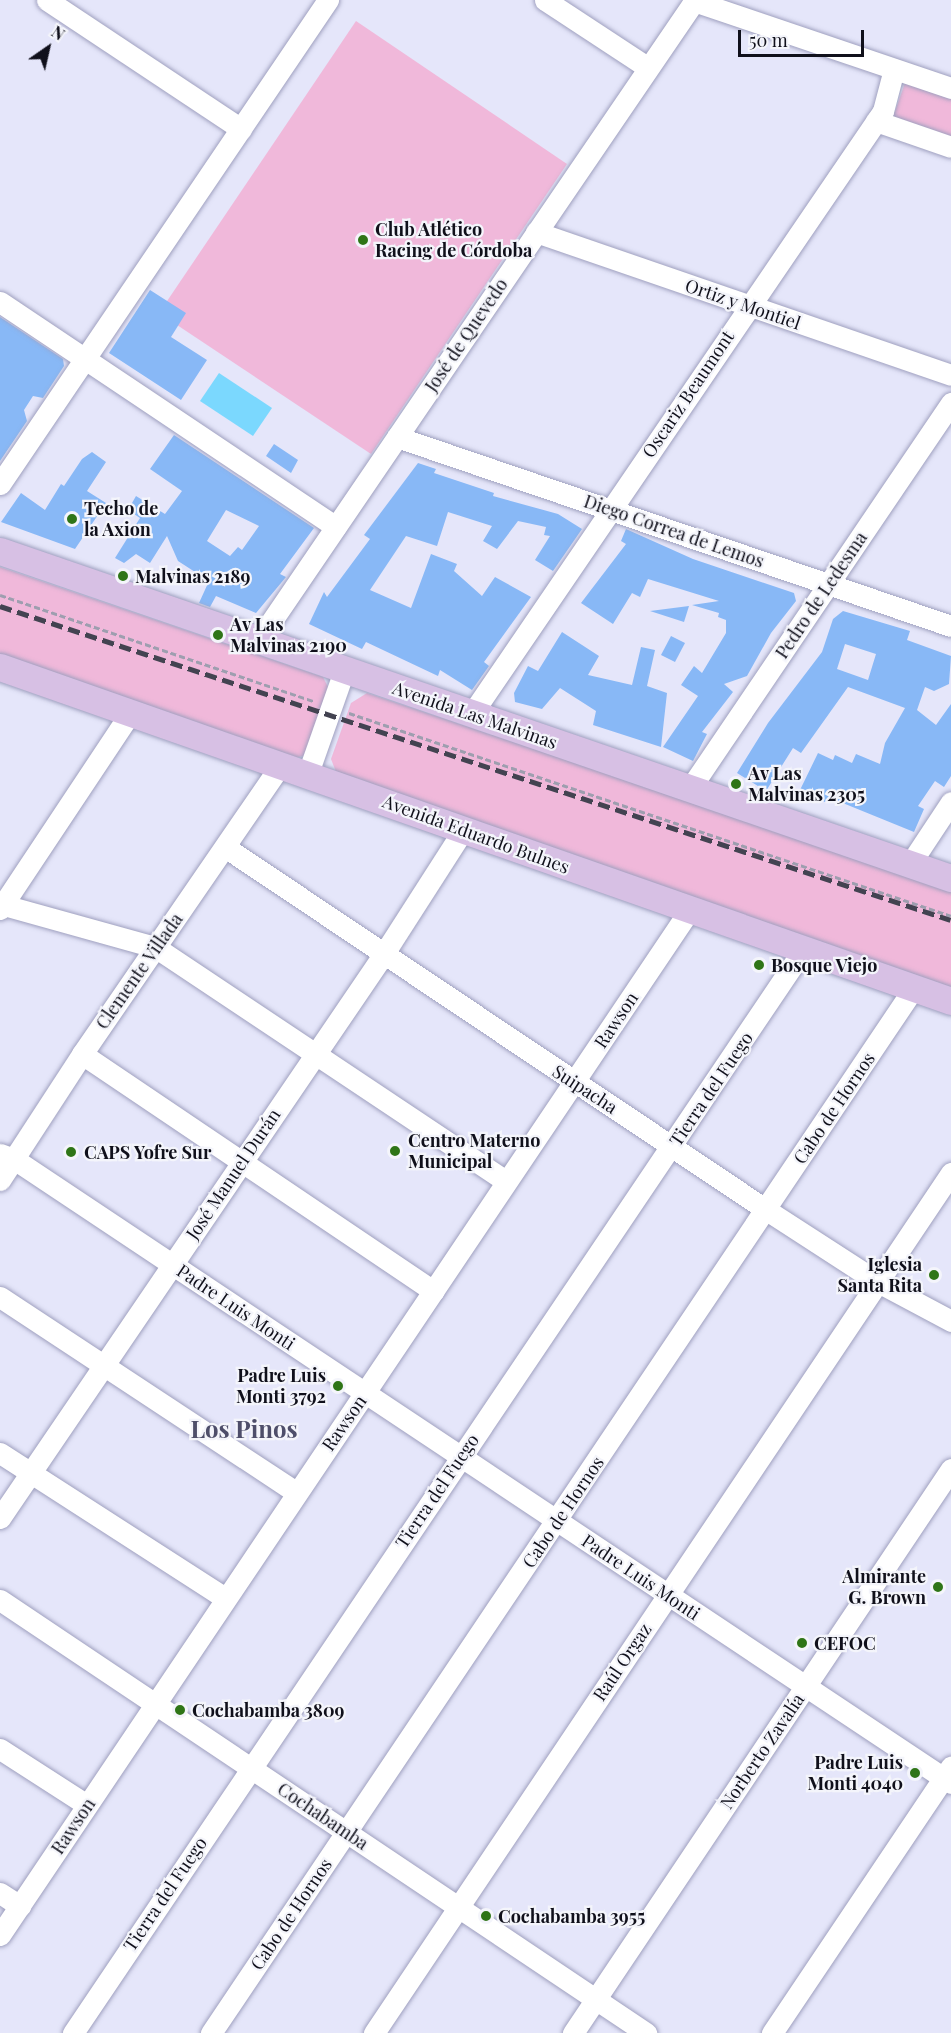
<!DOCTYPE html>
<meta charset="utf-8">
<style>
body{margin:0}
#map{position:relative;width:951px;height:2033px;overflow:hidden;background:#e5e6fa;font-family:"Playfair Display",serif}
div>[style]{position:absolute}
.green>*{inset:0;background:#f0b8da}
.water>*{inset:0;background:#7bd8fe}
.building>*{inset:0;background:#88b8f6}
.path>*{height:3px;margin-top:-1.5px;transform-origin:0;background:repeating-linear-gradient(90deg,#9e9eaf 0 6px,transparent 0 9px)}
.roads{filter:drop-shadow(0 0 2px #9fa0bf) drop-shadow(0 0 2px #9fa0bf)}
.minor>*{height:21px;margin:-10.5px;padding:0 10.5px;transform-origin:10.5px;border-radius:10.5px;background:#fff}
.major>*{height:27px;margin:-13.5px;padding:0 13.5px;transform-origin:13.5px;border-radius:13.5px;background:#d7c0e4}
.rail>*{height:4.5px;margin-top:-2.25px;transform-origin:0;background:repeating-linear-gradient(90deg,#434351 0 12px,transparent 0 18px)}
.dots>*{width:16px;height:16px;translate:-50% -50%;box-sizing:border-box;border:3px solid #f4f5fb;border-radius:50%}
span{translate:-50% -50%;white-space:nowrap;text-align:center;line-height:1.15;-webkit-text-stroke:4.5px #f4f5fb;paint-order:stroke}
.poi-label{font-size:18px;color:#10101b;font-weight:700}
.left{translate:0 -50%;text-align:left}
.right{translate:-100% -50%;text-align:right}
.street-label{font-size:18px;color:#10101b}
.district-label{font-size:24px;color:#4e4e6a;font-weight:700}
.north{position:absolute;left:18px;top:18px;width:60px;height:60px;-webkit-text-stroke:4px #f4f5fb;paint-order:stroke;rotate:34deg;font-size:16px;font-weight:700;line-height:24px;text-align:center;color:#10101b}
.north::after{content:'';display:block;margin:auto;width:21px;height:27px;background:#10101b;clip-path:polygon(50% 0,100% 100%,50% 72%,0 100%)}
.scale{position:absolute;left:738px;top:30px;width:126px;height:27px;box-sizing:border-box;border:3px solid #10101b;border-top:0;padding-left:8px;font-size:18px;line-height:21px;white-space:nowrap;color:#10101b;-webkit-text-stroke:4px #f4f5fb;paint-order:stroke}
</style>
<div id="map">
<div class="green">
<i style="clip-path:polygon(356px 21px,567px 164px,371px 454px,159px 313px)"></i>
<i style="clip-path:polygon(905px 83px,951px 99px,951px 137px,893px 117px)"></i>
<i style="clip-path:polygon(0 567px,323px 677px,330px 691px,308px 755px,284px 760px,0 663px)"></i>
<i style="clip-path:polygon(367px 693px,951px 889px,951px 987px,338px 777px,331px 759px,351px 703px)"></i>
</div>
<div class="water">
<i style="clip-path:polygon(219px 373px,272px 408px,253px 436px,200px 401px)"></i>
</div>
<div class="building">
<i style="clip-path:polygon(150px 290px,186px 313px,171px 337px,207px 360px,181px 400px,109px 353px)"></i>
<i style="clip-path:polygon(0 317px,63px 359px,64px 366px,43px 398px,33px 396px,24px 410px,27px 421px,0 461px)"></i>
<i style="clip-path:polygon(evenodd,174px 435px,314px 528px,280px 574px,286px 577px,256px 613px,216px 596px,210px 607px,199px 603px,209px 581px,178px 561px,167px 536px,150px 563px,136px 554px,124px 563px,115px 558px,140px 518px,128px 510px,136px 496px,165px 514px,182px 491px,150px 469px,174px 435px,226px 510px,259px 526px,242px 550px,238px 547px,230px 556px,207px 541px,226px 510px)"></i>
<i style="clip-path:polygon(274px 444px,298px 460px,291px 473px,266px 456px)"></i>
<i style="clip-path:polygon(92px 452px,106px 462px,87px 491px,106px 503px,75px 549px,1px 522px,21px 493px,45px 510px,61px 484px,64px 486px,82px 459px)"></i>
<i style="clip-path:polygon(418px 463px,436px 469px,434px 473px,494px 493px,493px 496px,558px 514px,582px 529px,553px 571px,535px 560px,550px 536px,544px 535px,546px 527px,518px 521px,497px 549px,483px 541px,492px 526px,448px 512px,437px 546px,406px 536px,370px 590px,411px 608px,431px 554px,457px 564px,454px 571px,482px 596px,495px 577px,531px 597px,484px 662px,489px 666px,472px 690px,440px 670px,438px 676px,366px 642px,362px 649px,309px 624px,324px 592px,327px 597px,370px 539px,364px 535px)"></i>
<i style="clip-path:polygon(626px 529px,693px 559px,794px 593px,796px 601px,771px 633px,747px 676px,724px 684px,733px 692px,702px 732px,707px 734px,693px 761px,663px 747px,698px 696px,681px 685px,694px 666px,702px 673px,726px 633px,726px 620px,718px 617px,719px 613px,692px 605px,719px 601px,648px 579px,640px 597px,632px 593px,613px 624px,581px 603px,626px 544px,621px 541px)"></i>
<i style="clip-path:polygon(689px 606px,684px 622px,650px 611px)"></i>
<i style="clip-path:polygon(evenodd,843px 611px,910px 631px,907px 640px,951px 656px,949px 684px,934px 691px,925px 687px,917px 710px,936px 725px,951px 704px,951px 776px,944px 787px,935px 781px,918px 806px,924px 809px,914px 832px,828px 797px,825px 802px,800px 790px,818px 753px,833px 760px,835px 755px,852px 763px,856px 754px,880px 764px,885px 743px,905px 708px,848px 687px,801px 753px,793px 748px,766px 791px,737px 773px,768px 723px,822px 652px,833px 619px,843px 611px,845px 644px,876px 654px,868px 680px,837px 669px,845px 644px)"></i>
<i style="clip-path:polygon(562px 632px,599px 656px,588px 675px,632px 685px,641px 647px,655px 650px,647px 686px,667px 693px,661px 747px,593px 725px,596px 711px,560px 688px,542px 709px,515px 702px,514px 693px,528px 666px,538px 671px)"></i>
<i style="clip-path:polygon(671px 636px,685px 643px,675px 662px,661px 655px)"></i>
</div>
<div class="path">
<i style="left:0;top:595px;width:331px;rotate:18.7deg"></i>
<i style="left:349px;top:713px;width:635px;rotate:18.63deg"></i>
</div>
<div class="roads">
<div class="minor">
<i style="left:47px;top:0;width:233px;rotate:33.6deg"></i>
<i style="left:545px;top:0;width:122px;rotate:33.3deg"></i>
<i style="left:694px;top:1px;width:271px;rotate:18.7deg"></i>
<i style="left:876px;top:121px;width:79px;rotate:19.1deg"></i>
<i style="left:536px;top:232px;width:439px;rotate:19deg"></i>
<i style="left:0;top:302px;width:404px;rotate:33.8deg"></i>
<i style="left:397px;top:437px;width:585px;rotate:18.84deg"></i>
<i style="left:0;top:484px;width:585px;rotate:-55.88deg"></i>
<i style="left:258px;top:641px;width:776px;rotate:-55.72deg"></i>
<i style="left:471px;top:715px;width:731px;rotate:-55.7deg"></i>
<i style="left:883px;top:111px;width:43px;rotate:-75.3deg"></i>
<i style="left:308px;top:773px;width:108px;rotate:-70.6deg"></i>
<i style="left:691px;top:787px;width:464px;rotate:-55.9deg"></i>
<i style="left:225px;top:847px;width:650px;rotate:33.84deg"></i>
<i style="left:765px;top:1209px;width:135px;rotate:32.9deg"></i>
<i style="left:878px;top:1282px;width:83px;rotate:28.1deg"></i>
<i style="left:910px;top:864px;width:74px;rotate:-56.5deg"></i>
<i style="left:0;top:904px;width:161px;rotate:15.5deg"></i>
<i style="left:155px;top:947px;width:422px;rotate:33.7deg"></i>
<i style="left:0;top:909px;width:237px;rotate:-56.4deg"></i>
<i style="left:82px;top:1054px;width:424px;rotate:34deg"></i>
<i style="left:0;top:1154px;width:15px;rotate:20deg"></i>
<i style="left:14px;top:1159px;width:1126px;rotate:33.66deg"></i>
<i style="left:0;top:1180px;width:150px;rotate:-56.9deg"></i>
<i style="left:82px;top:1054px;width:352px;rotate:-55.5deg"></i>
<i style="left:0;top:1297px;width:354px;rotate:33.4deg"></i>
<i style="left:0;top:1453px;width:268px;rotate:32.8deg"></i>
<i style="left:0;top:1518px;width:681px;rotate:-55.77deg"></i>
<i style="left:383px;top:955px;width:150px;rotate:-57.3deg"></i>
<i style="left:0;top:1600px;width:778px;rotate:33.83deg"></i>
<i style="left:0;top:1749px;width:103px;rotate:32.8deg"></i>
<i style="left:0;top:1893px;width:24px;rotate:33deg"></i>
<i style="left:0;top:1935px;width:1234px;rotate:-56.07deg"></i>
<i style="left:73px;top:2033px;width:1306px;rotate:-56.02deg"></i>
<i style="left:211px;top:2033px;width:1258px;rotate:-56.08deg"></i>
<i style="left:374px;top:2033px;width:1036px;rotate:-56.14deg"></i>
<i style="left:573px;top:2033px;width:679px;rotate:-56.17deg"></i>
<i style="left:772px;top:2033px;width:321px;rotate:-56.1deg"></i>
</div>
<div class="major">
<i style="left:0;top:551px;width:1006px;rotate:18.98deg"></i>
<i style="left:0;top:667px;width:1008px;rotate:19.35deg"></i>
</div>
</div>
<div class="rail">
<i style="left:0;top:606px;width:1001px;rotate:18.27deg"></i>
</div>
<div class="dots">
<i style="left:363px;top:240px;background:#2f7517"></i>
<i style="left:72px;top:519px;background:#2f7517"></i>
<i style="left:123px;top:576px;background:#2f7517"></i>
<i style="left:218px;top:635px;background:#2f7517"></i>
<i style="left:736px;top:784px;background:#2f7517"></i>
<i style="left:759px;top:965px;background:#2f7517"></i>
<i style="left:395px;top:1151px;background:#2f7517"></i>
<i style="left:71px;top:1152px;background:#2f7517"></i>
<i style="left:934px;top:1275px;background:#2f7517"></i>
<i style="left:338px;top:1386px;background:#2f7517"></i>
<i style="left:938px;top:1587px;background:#2f7517"></i>
<i style="left:802px;top:1643px;background:#2f7517"></i>
<i style="left:180px;top:1710px;background:#2f7517"></i>
<i style="left:915px;top:1773px;background:#2f7517"></i>
<i style="left:486px;top:1916px;background:#2f7517"></i>
</div>
<div class="poi-label">
<span class="left" style="left:375px;top:240px">Club Atlético<br>Racing de Córdoba</span>
<span class="left" style="left:84px;top:519px">Techo de<br>la Axion</span>
<span class="left" style="left:135px;top:576px">Malvinas 2189</span>
<span class="left" style="left:230px;top:635px">Av Las<br>Malvinas 2190</span>
<span class="left" style="left:748px;top:784px">Av Las<br>Malvinas 2305</span>
<span class="left" style="left:771px;top:965px">Bosque Viejo</span>
<span class="left" style="left:408px;top:1151px">Centro Materno<br>Municipal</span>
<span class="left" style="left:84px;top:1152px">CAPS Yofre Sur</span>
<span class="right" style="left:922px;top:1275px">Iglesia<br>Santa Rita</span>
<span class="right" style="left:326px;top:1386px">Padre Luis<br>Monti 3792</span>
<span class="right" style="left:926px;top:1587px">Almirante<br>G. Brown</span>
<span class="left" style="left:814px;top:1643px">CEFOC</span>
<span class="left" style="left:192px;top:1710px">Cochabamba 3809</span>
<span class="right" style="left:903px;top:1773px">Padre Luis<br>Monti 4040</span>
<span class="left" style="left:498px;top:1916px">Cochabamba 3955</span>
</div>
<div class="street-label">
<span style="left:743px;top:304px;rotate:19deg">Ortiz y Montiel</span>
<span style="left:466px;top:335px;rotate:-56deg">José de Quevedo</span>
<span style="left:688px;top:394px;rotate:-56deg">Oscariz Beaumont</span>
<span style="left:674px;top:531px;rotate:19deg">Diego Correa de Lemos</span>
<span style="left:821px;top:595px;rotate:-56deg">Pedro de Ledesma</span>
<span style="left:475px;top:715px;rotate:19deg">Avenida Las Malvinas</span>
<span style="left:476px;top:834px;rotate:20deg">Avenida Eduardo Bulnes</span>
<span style="left:139px;top:971px;rotate:-55deg">Clemente Villada</span>
<span style="left:616px;top:1020px;rotate:-56deg">Rawson</span>
<span style="left:585px;top:1089px;rotate:33deg">Suipacha</span>
<span style="left:711px;top:1089px;rotate:-56deg">Tierra del Fuego</span>
<span style="left:834px;top:1108px;rotate:-56deg">Cabo de Hornos</span>
<span style="left:233px;top:1174px;rotate:-56deg">José Manuel Durán</span>
<span style="left:236px;top:1307px;rotate:34deg">Padre Luis Monti</span>
<span style="left:344px;top:1423px;rotate:-55deg">Rawson</span>
<span style="left:437px;top:1491px;rotate:-56deg">Tierra del Fuego</span>
<span style="left:563px;top:1512px;rotate:-56deg">Cabo de Hornos</span>
<span style="left:641px;top:1577px;rotate:34deg">Padre Luis Monti</span>
<span style="left:622px;top:1662px;rotate:-56deg">Raúl Orgaz</span>
<span style="left:762px;top:1751px;rotate:-56deg">Norberto Zavalía</span>
<span style="left:323px;top:1816px;rotate:34deg">Cochabamba</span>
<span style="left:73px;top:1826px;rotate:-56deg">Rawson</span>
<span style="left:165px;top:1894px;rotate:-56deg">Tierra del Fuego</span>
<span style="left:291px;top:1914px;rotate:-56deg">Cabo de Hornos</span>
</div>
<div class="district-label">
<span style="left:244px;top:1429px">Los Pinos</span>
</div>
<div class="north">N</div>
<div class="scale">50 m</div>
</div>
